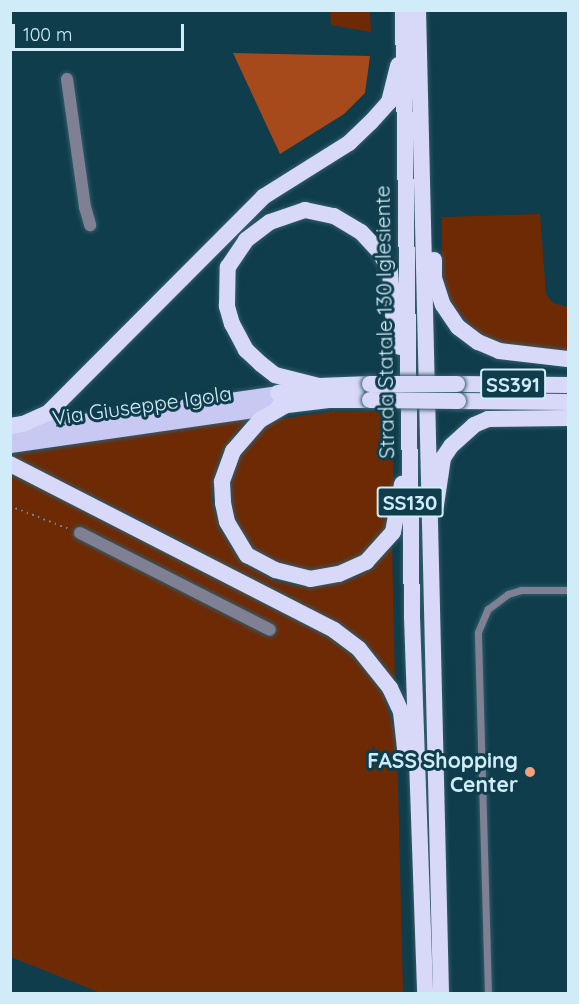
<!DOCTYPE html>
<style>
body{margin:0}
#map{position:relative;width:579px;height:1004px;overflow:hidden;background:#0f3d4b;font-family:Quicksand,sans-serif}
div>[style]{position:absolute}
.green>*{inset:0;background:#6e2a05}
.forest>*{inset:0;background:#a64a1c}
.path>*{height:2px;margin-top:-1px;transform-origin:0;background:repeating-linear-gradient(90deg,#668c99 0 1.5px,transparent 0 6px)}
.roads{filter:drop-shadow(0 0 2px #325c6a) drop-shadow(0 0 2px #325c6a)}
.service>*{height:7px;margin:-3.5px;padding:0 3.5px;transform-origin:3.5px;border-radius:3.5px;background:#808094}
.minor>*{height:12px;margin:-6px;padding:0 6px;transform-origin:6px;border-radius:6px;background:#808094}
.primary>*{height:15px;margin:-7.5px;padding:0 7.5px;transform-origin:7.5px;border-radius:7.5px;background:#c8c9f2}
.trunk>*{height:16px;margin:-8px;padding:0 8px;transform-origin:8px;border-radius:8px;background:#d8d9f8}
.bridges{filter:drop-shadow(0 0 2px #325c6a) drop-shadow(0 0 2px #325c6a)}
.trunk-bridge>*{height:16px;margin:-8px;padding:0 8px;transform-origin:8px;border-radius:8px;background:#d8d9f8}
.dots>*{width:16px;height:16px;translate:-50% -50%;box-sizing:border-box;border:3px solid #0f3d4b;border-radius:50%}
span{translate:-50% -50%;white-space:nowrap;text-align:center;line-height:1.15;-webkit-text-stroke:6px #0f3d4b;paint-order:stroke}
.shield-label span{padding:2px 4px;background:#0f3d4b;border:2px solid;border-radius:4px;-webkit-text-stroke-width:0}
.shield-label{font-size:20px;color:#d0ecf8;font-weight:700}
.street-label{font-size:21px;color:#d0ecf8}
.poi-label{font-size:21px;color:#d0ecf8;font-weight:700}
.right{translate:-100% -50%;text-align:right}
.frame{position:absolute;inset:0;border:12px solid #d0ecf8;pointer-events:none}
.scale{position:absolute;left:12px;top:24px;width:172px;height:27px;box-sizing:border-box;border:3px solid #d0ecf8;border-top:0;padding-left:8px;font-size:18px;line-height:21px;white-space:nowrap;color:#d0ecf8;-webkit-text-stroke:4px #0f3d4b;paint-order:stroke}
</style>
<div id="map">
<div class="green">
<i style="clip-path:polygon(330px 11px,370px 11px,371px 32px,331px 25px)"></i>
<i style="clip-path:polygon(540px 214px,546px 294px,553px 303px,568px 307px,568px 353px,505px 344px,478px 334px,453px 307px,442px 278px,442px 217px)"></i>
<i style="clip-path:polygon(392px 411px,394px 496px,388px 521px,381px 536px,355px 563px,314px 573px,296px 571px,258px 555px,242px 538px,231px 520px,230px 475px,236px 454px,263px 426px,279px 419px,329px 412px)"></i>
<i style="clip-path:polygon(251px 417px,236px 433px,221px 455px,213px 481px,212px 501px,220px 528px,234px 551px,252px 567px,274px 580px,293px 585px,317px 586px,357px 576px,372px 566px,392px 543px,395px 684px,378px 658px,344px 629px,151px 526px,12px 457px,15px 454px)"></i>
<i style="clip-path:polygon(11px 470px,336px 640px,372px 672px,384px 695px,394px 729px,398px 784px,403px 993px,101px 993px,11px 957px)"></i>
</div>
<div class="forest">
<i style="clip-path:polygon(233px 53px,370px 56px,365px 93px,344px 114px,280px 154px)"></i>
</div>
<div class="path">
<i style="left:10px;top:506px;width:63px;rotate:21.3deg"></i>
</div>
<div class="roads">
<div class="service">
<i style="left:488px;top:994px;width:362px;rotate:-91.6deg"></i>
<i style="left:478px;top:632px;width:25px;rotate:-67deg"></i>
<i style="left:488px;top:609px;width:25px;rotate:-37deg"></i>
<i style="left:508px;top:594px;width:14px;rotate:-17deg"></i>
<i style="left:521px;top:590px;width:47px"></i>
</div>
<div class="minor">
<i style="left:67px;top:79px;width:129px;rotate:82deg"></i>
<i style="left:85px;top:207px;width:19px;rotate:74deg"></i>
<i style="left:80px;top:533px;width:213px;rotate:27deg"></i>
</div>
<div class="primary">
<i style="left:14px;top:431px;width:267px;rotate:-8.2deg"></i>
<i style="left:10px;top:445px;width:272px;rotate:-8.2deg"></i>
</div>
<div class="trunk">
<i style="left:403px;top:10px;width:607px;rotate:89.15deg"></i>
<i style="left:412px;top:617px;width:377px;rotate:88deg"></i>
<i style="left:418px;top:10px;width:984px;rotate:88.66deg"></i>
<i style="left:434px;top:260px;width:18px;rotate:90deg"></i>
<i style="left:434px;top:278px;width:28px;rotate:72deg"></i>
<i style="left:443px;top:305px;width:27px;rotate:56deg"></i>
<i style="left:458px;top:327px;width:25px;rotate:37deg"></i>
<i style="left:478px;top:342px;width:23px;rotate:23deg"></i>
<i style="left:499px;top:351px;width:69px;rotate:6.6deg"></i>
<i style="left:457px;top:384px;width:111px;rotate:0.5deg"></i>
<i style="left:319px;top:386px;width:45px;rotate:-166deg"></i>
<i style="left:275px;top:375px;width:18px;rotate:-142deg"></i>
<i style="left:261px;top:364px;width:21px;rotate:-137deg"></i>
<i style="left:246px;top:350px;width:30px;rotate:-118deg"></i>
<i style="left:232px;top:324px;width:19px;rotate:-106deg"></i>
<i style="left:227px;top:306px;width:39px;rotate:-89deg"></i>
<i style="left:228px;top:267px;width:32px;rotate:-56deg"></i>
<i style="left:246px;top:240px;width:30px;rotate:-37deg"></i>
<i style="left:270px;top:222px;width:37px;rotate:-19deg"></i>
<i style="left:305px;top:210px;width:30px;rotate:12deg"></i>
<i style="left:334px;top:216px;width:31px;rotate:31deg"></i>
<i style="left:361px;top:232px;width:26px;rotate:47deg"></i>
<i style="left:379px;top:251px;width:23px;rotate:61deg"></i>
<i style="left:390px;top:271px;width:70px;rotate:85.9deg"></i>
<i style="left:395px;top:341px;width:8px;rotate:50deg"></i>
<i style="left:278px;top:393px;width:42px;rotate:-9.7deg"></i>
<i style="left:319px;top:386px;width:51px;rotate:-2.2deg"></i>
<i style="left:458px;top:401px;width:110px;rotate:0.5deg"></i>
<i style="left:286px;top:405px;width:30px;rotate:150deg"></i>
<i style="left:260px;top:420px;width:41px;rotate:131.1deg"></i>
<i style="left:233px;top:451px;width:33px;rotate:110deg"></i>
<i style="left:222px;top:482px;width:21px;rotate:87deg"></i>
<i style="left:223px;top:503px;width:19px;rotate:78deg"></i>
<i style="left:227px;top:522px;width:39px;rotate:59deg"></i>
<i style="left:247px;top:555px;width:32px;rotate:28deg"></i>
<i style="left:275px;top:570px;width:36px;rotate:14deg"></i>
<i style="left:310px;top:579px;width:29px;rotate:-10deg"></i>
<i style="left:339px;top:574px;width:30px;rotate:-24deg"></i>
<i style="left:366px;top:562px;width:40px;rotate:-48deg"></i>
<i style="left:393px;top:532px;width:49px;rotate:-79.4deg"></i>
<i style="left:279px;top:406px;width:50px;rotate:-6.8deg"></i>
<i style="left:329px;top:400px;width:41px"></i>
<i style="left:10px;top:426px;width:13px;rotate:-9deg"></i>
<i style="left:23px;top:424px;width:27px;rotate:-24deg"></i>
<i style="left:48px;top:413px;width:305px;rotate:-45.1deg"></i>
<i style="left:263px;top:197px;width:102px;rotate:-32.1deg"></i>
<i style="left:349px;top:143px;width:30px;rotate:-44deg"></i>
<i style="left:371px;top:122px;width:27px;rotate:-48deg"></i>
<i style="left:389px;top:102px;width:38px;rotate:-76deg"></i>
<i style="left:10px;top:464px;width:364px;rotate:27.1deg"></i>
<i style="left:334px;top:630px;width:31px;rotate:37deg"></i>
<i style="left:359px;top:649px;width:50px;rotate:51.5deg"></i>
<i style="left:390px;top:688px;width:26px;rotate:65deg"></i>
<i style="left:401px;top:712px;width:46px;rotate:83.8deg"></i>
<i style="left:436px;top:505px;width:48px;rotate:-81.5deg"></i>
<i style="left:443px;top:458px;width:14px;rotate:-56deg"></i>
<i style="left:451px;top:446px;width:31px;rotate:-42deg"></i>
<i style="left:474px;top:425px;width:15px;rotate:-23deg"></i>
<i style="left:488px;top:419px;width:80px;rotate:-0.7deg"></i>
</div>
</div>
<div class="bridges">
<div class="trunk-bridge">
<i style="left:370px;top:384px;width:87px"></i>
<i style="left:370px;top:400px;width:88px;rotate:0.7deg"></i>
</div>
</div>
<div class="dots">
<i style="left:530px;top:772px;background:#f2a17e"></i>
</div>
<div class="shield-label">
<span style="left:513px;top:384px">SS391</span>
<span style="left:410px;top:502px">SS130</span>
</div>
<div class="street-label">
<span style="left:384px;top:322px;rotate:-91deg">Strada Statale 130 Iglesiente</span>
<span style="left:142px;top:405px;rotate:-8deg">Via Giuseppe Igola</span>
</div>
<div class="poi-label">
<span class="right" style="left:518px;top:772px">FASS Shopping<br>Center</span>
</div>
<div class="frame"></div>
<div class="scale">100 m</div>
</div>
